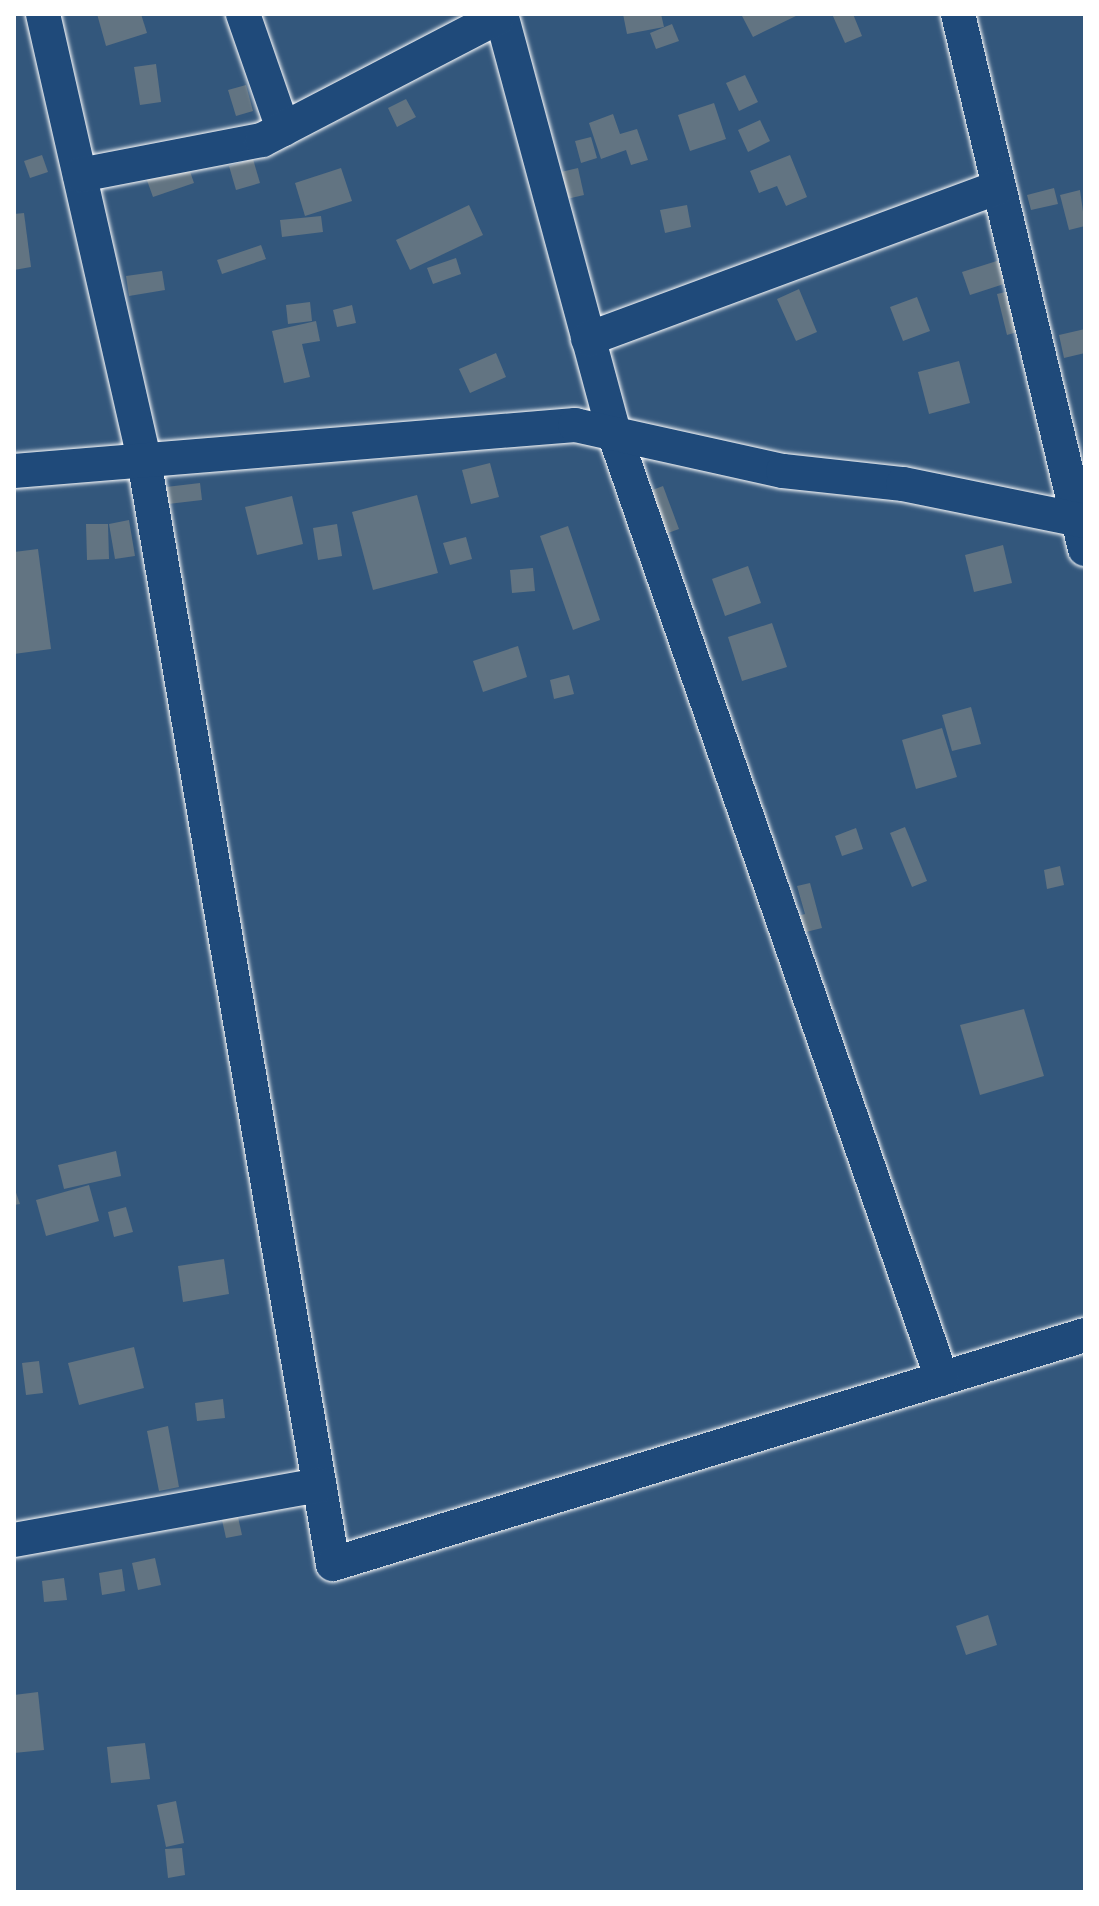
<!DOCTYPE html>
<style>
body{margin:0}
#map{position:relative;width:1099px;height:1906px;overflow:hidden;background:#33577c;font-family:Delius,sans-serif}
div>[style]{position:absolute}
.building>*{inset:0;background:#627482}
.roads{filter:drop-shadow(0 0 2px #fff) drop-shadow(0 0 2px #fff)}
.minor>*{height:34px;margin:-17px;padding:0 17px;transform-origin:17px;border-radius:17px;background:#1f4a7a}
span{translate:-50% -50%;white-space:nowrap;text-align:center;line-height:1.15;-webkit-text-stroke:6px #1f4a7a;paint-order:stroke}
.frame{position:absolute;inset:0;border:16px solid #fff;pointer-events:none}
</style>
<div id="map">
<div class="building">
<i style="clip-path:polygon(97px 14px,141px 14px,147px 33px,106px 46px)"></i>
<i style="clip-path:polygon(623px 14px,661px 14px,664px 27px,627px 34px)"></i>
<i style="clip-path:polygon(741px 14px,800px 14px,753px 37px)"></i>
<i style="clip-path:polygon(832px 14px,853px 14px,862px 36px,845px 43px)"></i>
<i style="clip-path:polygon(672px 24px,679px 41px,656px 49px,650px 33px)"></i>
<i style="clip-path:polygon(156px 64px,161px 102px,140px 105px,134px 67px)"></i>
<i style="clip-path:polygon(745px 75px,758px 102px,739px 111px,726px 83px)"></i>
<i style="clip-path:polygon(246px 85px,253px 111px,236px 116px,228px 90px)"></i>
<i style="clip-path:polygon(406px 99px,416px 117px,397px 127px,388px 108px)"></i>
<i style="clip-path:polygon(714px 103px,726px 139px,690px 151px,678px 115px)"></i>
<i style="clip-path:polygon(613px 114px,620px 134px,637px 129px,648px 160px,631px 165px,626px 150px,601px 159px,589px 123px)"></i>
<i style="clip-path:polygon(760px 120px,770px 141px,748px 152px,738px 130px)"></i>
<i style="clip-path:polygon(591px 137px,597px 158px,581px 163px,575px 141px)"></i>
<i style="clip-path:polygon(181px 146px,194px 183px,153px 197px,140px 161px)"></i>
<i style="clip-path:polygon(42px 155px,48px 172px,30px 178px,24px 161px)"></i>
<i style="clip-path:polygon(790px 155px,807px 197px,786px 206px,777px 186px,759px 193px,750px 171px)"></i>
<i style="clip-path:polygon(253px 159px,260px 183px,236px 190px,229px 166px)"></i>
<i style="clip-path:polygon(341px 168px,352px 201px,305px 216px,295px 183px)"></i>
<i style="clip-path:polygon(578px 168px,584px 195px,554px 202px,548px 175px)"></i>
<i style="clip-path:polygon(1054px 188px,1058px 204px,1031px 210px,1027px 195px)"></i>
<i style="clip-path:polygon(1080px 190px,1085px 226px,1069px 230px,1060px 195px)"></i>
<i style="clip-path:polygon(469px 205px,483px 235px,410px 270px,396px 240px)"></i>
<i style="clip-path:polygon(687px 205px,691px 227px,665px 233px,660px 210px)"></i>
<i style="clip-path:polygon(24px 213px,31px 267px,14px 270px,14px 214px)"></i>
<i style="clip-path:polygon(321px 216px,323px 232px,282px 237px,280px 220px)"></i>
<i style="clip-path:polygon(261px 245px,266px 259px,222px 274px,217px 260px)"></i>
<i style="clip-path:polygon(456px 258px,461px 274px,433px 284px,427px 268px)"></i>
<i style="clip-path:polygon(1000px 260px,1007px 283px,970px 295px,962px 272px)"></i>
<i style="clip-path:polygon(162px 271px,165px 290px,129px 296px,126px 276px)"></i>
<i style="clip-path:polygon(799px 289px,817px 332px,796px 341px,777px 299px)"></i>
<i style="clip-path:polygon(1014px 290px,1024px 330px,1007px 335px,997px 294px)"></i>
<i style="clip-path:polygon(917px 297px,930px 331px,903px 341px,890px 307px)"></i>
<i style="clip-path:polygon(310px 302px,312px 321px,288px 324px,286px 305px)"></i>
<i style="clip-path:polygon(352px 305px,356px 323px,337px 327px,333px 310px)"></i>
<i style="clip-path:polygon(316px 321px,320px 341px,302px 344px,310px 377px,284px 383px,272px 331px)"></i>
<i style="clip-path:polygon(1085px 329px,1085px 353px,1064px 358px,1059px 335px)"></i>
<i style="clip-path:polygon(496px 353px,506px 377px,470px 393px,459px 369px)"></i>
<i style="clip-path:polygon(959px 361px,970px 403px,929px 414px,918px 372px)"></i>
<i style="clip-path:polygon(490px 463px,499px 497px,471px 504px,462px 470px)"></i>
<i style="clip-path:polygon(200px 483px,202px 500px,168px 504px,166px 487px)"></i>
<i style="clip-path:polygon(663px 486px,679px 529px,657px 537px,642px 494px)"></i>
<i style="clip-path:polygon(417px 495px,438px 573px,373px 590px,352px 512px)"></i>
<i style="clip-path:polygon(292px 496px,303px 544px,257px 555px,245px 507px)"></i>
<i style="clip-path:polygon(129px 520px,135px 556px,115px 559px,109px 524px)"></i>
<i style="clip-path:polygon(86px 524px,108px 524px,109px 559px,87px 560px)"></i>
<i style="clip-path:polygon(337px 524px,342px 556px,318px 560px,313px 528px)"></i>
<i style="clip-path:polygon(568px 526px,600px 620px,573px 630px,540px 536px)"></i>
<i style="clip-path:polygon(466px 537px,472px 559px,450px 565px,443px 543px)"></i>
<i style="clip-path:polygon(1003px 545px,1012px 583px,974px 592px,965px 555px)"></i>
<i style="clip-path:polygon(38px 549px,51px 649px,14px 654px,14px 552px)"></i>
<i style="clip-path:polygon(748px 566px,761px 603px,725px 616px,712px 579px)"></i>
<i style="clip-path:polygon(533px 568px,535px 591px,512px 593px,510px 570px)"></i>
<i style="clip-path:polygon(772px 623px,787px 667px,742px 681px,728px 637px)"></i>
<i style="clip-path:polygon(518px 646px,527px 677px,483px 692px,473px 661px)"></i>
<i style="clip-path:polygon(569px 675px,574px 694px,554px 699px,550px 680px)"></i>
<i style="clip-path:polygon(971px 707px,981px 744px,952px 751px,942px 715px)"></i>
<i style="clip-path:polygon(942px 728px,957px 777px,916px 789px,902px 740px)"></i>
<i style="clip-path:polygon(905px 827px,927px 881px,912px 887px,890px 833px)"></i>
<i style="clip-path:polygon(856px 828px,863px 849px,842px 856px,835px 836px)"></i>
<i style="clip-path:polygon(1060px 866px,1064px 885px,1047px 889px,1044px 870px)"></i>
<i style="clip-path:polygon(810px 883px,822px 928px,794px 935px,790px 918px,805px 914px,797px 886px)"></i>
<i style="clip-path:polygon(1024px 1009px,1044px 1076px,980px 1095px,960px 1025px)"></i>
<i style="clip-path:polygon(116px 1151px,121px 1176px,64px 1189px,58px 1165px)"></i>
<i style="clip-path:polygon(89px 1185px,99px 1221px,46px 1236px,36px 1200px)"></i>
<i style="clip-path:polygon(14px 1187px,20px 1204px,14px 1205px)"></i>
<i style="clip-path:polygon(126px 1207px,133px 1232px,114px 1237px,108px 1212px)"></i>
<i style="clip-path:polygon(224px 1259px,229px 1294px,183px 1302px,178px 1266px)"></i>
<i style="clip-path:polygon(134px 1347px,144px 1388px,79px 1405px,68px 1363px)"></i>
<i style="clip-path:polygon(39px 1361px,43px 1393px,26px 1395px,22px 1363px)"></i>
<i style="clip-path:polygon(223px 1399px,225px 1418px,197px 1421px,195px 1403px)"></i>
<i style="clip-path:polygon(168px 1426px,179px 1487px,159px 1491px,147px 1431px)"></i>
<i style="clip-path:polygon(236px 1508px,242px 1535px,226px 1538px,220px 1511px)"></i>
<i style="clip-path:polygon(155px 1558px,161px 1585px,138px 1590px,132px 1563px)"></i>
<i style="clip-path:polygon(122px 1569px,125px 1591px,102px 1595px,99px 1573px)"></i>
<i style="clip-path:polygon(64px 1578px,67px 1600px,44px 1602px,42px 1581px)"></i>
<i style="clip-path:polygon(988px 1615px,997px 1645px,966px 1655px,956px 1626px)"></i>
<i style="clip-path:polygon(38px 1692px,44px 1750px,14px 1753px,14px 1695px)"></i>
<i style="clip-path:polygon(145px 1743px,150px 1779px,111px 1783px,107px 1747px)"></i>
<i style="clip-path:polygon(176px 1801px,184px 1843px,166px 1847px,157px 1805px)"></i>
<i style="clip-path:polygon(182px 1848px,185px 1875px,168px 1878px,165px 1849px)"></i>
</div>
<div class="roads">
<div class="minor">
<i style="left:43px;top:14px;width:457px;rotate:77.2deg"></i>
<i style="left:144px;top:460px;width:1120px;rotate:80.29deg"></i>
<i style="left:333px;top:1564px;width:786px;rotate:-16.94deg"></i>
<i style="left:243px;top:14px;width:122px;rotate:70.8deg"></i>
<i style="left:501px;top:14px;width:434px;rotate:74.9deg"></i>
<i style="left:614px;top:433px;width:1001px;rotate:70.88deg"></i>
<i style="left:958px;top:14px;width:550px;rotate:76.65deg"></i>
<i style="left:80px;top:175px;width:185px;rotate:-10.9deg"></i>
<i style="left:262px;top:140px;width:266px;rotate:-27.5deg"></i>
<i style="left:588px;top:339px;width:438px;rotate:-20.3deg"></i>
<i style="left:14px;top:471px;width:563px;rotate:-4.69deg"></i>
<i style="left:575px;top:425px;width:213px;rotate:12.5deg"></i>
<i style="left:783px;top:471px;width:121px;rotate:6.2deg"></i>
<i style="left:903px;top:484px;width:186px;rotate:11.5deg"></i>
<i style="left:14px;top:1540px;width:310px;rotate:-10.2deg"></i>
</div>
</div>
<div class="frame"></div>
</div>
